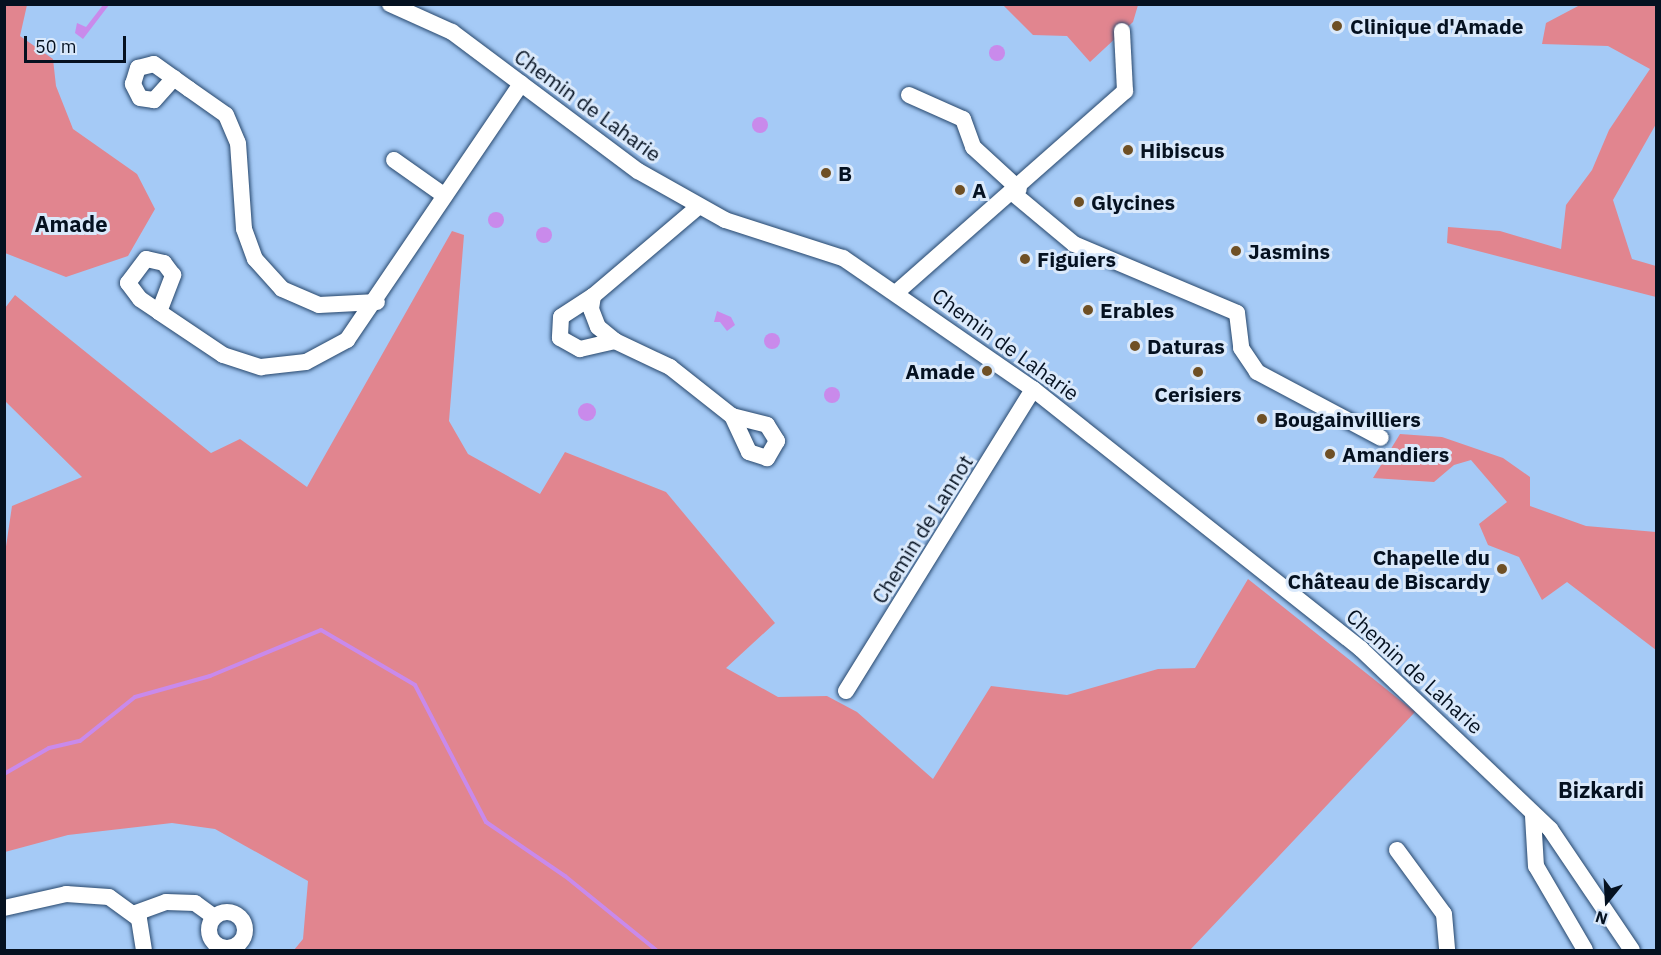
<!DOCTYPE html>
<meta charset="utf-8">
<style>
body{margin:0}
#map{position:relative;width:1661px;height:955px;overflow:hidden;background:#a5caf6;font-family:"IBM Plex Sans",sans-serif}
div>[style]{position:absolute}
.green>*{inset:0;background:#e1858f}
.water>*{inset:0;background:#c98aeb}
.round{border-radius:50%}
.stream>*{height:4px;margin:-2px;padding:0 2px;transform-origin:2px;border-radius:2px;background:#c98aeb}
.roads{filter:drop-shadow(0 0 2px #27476c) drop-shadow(0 0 2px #27476c)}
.minor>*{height:16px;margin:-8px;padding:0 8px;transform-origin:8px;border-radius:8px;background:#fff}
.minor>.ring{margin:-8px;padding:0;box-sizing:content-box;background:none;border:16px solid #fff;border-radius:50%}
.dots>*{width:16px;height:16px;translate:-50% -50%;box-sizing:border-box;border:3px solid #dae9fb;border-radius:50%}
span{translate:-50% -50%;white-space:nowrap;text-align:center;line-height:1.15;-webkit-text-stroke:6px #dae9fb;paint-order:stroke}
.poi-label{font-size:21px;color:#051120;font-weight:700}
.left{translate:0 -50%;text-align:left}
.right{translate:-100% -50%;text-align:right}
.street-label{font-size:21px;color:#051120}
.neighbourhood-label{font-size:22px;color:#051120;font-weight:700}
.frame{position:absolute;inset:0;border:6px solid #051120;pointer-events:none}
.north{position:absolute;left:1577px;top:871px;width:60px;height:60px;-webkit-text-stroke:4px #dae9fb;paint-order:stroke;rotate:198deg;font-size:16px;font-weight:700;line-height:24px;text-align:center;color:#051120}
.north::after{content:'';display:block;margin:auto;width:21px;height:27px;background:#051120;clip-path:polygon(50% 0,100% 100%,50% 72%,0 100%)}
.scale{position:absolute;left:24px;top:36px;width:102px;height:27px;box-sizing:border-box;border:3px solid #051120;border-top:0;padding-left:8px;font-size:18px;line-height:21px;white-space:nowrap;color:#051120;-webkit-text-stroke:4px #dae9fb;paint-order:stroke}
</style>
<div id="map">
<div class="green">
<i style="clip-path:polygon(4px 5px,27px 5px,20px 36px,53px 59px,56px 86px,73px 129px,137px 174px,155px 209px,128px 256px,66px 277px,5px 253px)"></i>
<i style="clip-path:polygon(1003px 5px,1138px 5px,1133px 22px,1090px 62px,1067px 36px,1033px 35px)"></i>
<i style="clip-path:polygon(1580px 5px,1656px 5px,1656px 124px,1613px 200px,1632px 259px,1656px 266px,1656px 297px,1447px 243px,1448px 227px,1500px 231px,1561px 249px,1566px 205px,1592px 170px,1609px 130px,1650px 69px,1608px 46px,1542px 44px,1546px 23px)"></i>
<i style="clip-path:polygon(452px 231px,464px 235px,449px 421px,468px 454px,540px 494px,565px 452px,666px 492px,775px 623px,726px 668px,778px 697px,827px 696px,857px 712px,933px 779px,991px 686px,1067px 695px,1158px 669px,1195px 668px,1248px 579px,1415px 712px,1190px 950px,294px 950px,303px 939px,308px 881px,215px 829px,172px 823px,68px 835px,5px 852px,4px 560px,12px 506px,82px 477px,5px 401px,5px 308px,15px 295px,211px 453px,240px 439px,307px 487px)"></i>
<i style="clip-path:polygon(1400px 434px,1442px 437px,1503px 458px,1530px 477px,1530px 506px,1586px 526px,1656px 532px,1656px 650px,1567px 582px,1542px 600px,1519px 557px,1488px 545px,1479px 524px,1507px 502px,1471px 460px,1454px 465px,1434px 482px,1373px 478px)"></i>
</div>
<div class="water">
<i style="clip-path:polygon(103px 5px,109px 5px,83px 39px,75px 33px,77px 23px,86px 27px)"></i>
<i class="round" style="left:989px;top:45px;width:16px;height:16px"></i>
<i class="round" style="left:752px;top:117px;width:16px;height:16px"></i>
<i class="round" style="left:488px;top:212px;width:16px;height:16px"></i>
<i class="round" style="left:536px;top:227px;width:16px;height:16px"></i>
<i style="clip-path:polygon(717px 311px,731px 317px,735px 325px,727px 331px,720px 322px,714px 322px)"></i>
<i class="round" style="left:764px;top:333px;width:16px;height:16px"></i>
<i class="round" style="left:824px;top:387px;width:16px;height:16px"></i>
<i class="round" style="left:578px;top:403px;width:18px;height:18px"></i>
</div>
<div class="stream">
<i style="left:4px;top:774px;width:52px;rotate:-30deg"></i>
<i style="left:49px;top:748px;width:32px;rotate:-13deg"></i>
<i style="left:80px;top:741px;width:70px;rotate:-38.7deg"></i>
<i style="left:135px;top:697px;width:78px;rotate:-15.6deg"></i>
<i style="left:210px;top:676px;width:120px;rotate:-22.5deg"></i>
<i style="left:321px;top:630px;width:109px;rotate:30.3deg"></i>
<i style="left:415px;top:685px;width:154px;rotate:62.6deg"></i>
<i style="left:486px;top:822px;width:96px;rotate:34.4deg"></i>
<i style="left:565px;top:876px;width:117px;rotate:39.1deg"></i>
</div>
<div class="roads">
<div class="minor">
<i style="left:390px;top:4px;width:68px;rotate:24.3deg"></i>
<i style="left:452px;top:32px;width:232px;rotate:36.8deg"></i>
<i style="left:638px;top:171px;width:100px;rotate:29.4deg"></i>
<i style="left:725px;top:220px;width:124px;rotate:17.9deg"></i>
<i style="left:843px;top:258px;width:231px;rotate:34.6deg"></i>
<i style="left:1033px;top:389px;width:419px;rotate:38.4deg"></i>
<i style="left:1361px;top:649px;width:261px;rotate:43.6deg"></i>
<i style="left:1550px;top:829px;width:146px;rotate:55.9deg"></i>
<i style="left:174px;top:78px;width:30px;rotate:132deg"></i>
<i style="left:154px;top:100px;width:14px;rotate:-172deg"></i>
<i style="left:140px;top:98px;width:16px;rotate:-117deg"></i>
<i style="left:133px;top:84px;width:17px;rotate:-73deg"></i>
<i style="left:138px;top:68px;width:16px;rotate:-14deg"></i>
<i style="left:154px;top:64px;width:43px;rotate:35.5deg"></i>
<i style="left:189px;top:89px;width:45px;rotate:35.1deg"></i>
<i style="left:226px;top:115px;width:30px;rotate:67deg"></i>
<i style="left:238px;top:143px;width:86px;rotate:86deg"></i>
<i style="left:244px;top:229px;width:32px;rotate:70deg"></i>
<i style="left:255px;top:259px;width:40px;rotate:48deg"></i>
<i style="left:282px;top:289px;width:40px;rotate:23.4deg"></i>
<i style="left:319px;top:305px;width:58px;rotate:-3deg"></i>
<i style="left:909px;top:95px;width:59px;rotate:24deg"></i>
<i style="left:963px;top:119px;width:30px;rotate:70deg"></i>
<i style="left:973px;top:147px;width:62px;rotate:42.4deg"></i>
<i style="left:394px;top:160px;width:62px;rotate:35.2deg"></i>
<i style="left:1014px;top:194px;width:78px;rotate:39.8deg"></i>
<i style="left:1074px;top:244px;width:177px;rotate:22.9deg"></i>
<i style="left:1237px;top:313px;width:35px;rotate:83deg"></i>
<i style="left:1241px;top:348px;width:29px;rotate:56deg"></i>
<i style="left:1257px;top:372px;width:140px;rotate:28deg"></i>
<i style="left:698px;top:207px;width:138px;rotate:139.7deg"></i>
<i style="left:593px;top:296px;width:13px;rotate:99deg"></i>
<i style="left:591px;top:309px;width:19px;rotate:69deg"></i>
<i style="left:598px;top:327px;width:22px;rotate:39deg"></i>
<i style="left:615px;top:341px;width:61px;rotate:25.3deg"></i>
<i style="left:670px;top:367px;width:79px;rotate:38.3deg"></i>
<i style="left:732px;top:416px;width:36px;rotate:14deg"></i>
<i style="left:767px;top:425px;width:19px;rotate:58deg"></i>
<i style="left:777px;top:441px;width:20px;rotate:120deg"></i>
<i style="left:767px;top:458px;width:19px;rotate:-162deg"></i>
<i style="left:749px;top:452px;width:40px;rotate:-115deg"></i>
<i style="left:897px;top:292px;width:304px;rotate:-41.4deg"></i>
<i style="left:1125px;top:91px;width:60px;rotate:-92.9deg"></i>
<i style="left:593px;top:296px;width:38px;rotate:147deg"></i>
<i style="left:561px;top:317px;width:21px;rotate:93deg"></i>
<i style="left:560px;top:338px;width:23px;rotate:29deg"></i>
<i style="left:580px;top:349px;width:36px;rotate:-13deg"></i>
<i style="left:159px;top:312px;width:40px;rotate:-69deg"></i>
<i style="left:173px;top:275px;width:15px;rotate:-127deg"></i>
<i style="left:164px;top:263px;width:18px;rotate:-167deg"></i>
<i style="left:146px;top:259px;width:30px;rotate:127deg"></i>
<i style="left:128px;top:283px;width:20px;rotate:53deg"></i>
<i style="left:140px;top:299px;width:23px;rotate:34deg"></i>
<i style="left:159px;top:312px;width:77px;rotate:33.9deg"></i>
<i style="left:223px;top:355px;width:40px;rotate:18deg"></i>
<i style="left:261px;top:367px;width:45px;rotate:-6.3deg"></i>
<i style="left:306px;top:362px;width:47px;rotate:-28.2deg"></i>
<i style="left:347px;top:340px;width:310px;rotate:-55.8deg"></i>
<i style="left:846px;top:691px;width:355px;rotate:-58.2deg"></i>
<i style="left:1533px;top:816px;width:50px;rotate:86.6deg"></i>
<i style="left:1536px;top:866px;width:97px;rotate:59.7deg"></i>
<i style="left:1397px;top:850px;width:79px;rotate:53.7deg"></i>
<i style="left:1444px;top:914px;width:36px;rotate:85deg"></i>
<i style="left:4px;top:908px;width:64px;rotate:-12.7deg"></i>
<i style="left:66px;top:894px;width:43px;rotate:4deg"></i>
<i style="left:109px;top:897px;width:37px;rotate:36deg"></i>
<i style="left:139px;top:919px;width:31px;rotate:81deg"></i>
<i class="ring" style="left:209px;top:912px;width:20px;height:20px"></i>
<i style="left:133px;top:914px;width:35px;rotate:-20deg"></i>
<i style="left:166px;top:902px;width:29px;rotate:2deg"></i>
<i style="left:195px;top:903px;width:24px;rotate:36deg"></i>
</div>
</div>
<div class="dots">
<i style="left:1337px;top:26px;background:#6f5025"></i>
<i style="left:1128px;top:150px;background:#6f5025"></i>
<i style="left:826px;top:173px;background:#6f5025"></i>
<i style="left:960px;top:190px;background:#6f5025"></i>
<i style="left:1079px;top:202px;background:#6f5025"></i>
<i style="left:1236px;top:251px;background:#6f5025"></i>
<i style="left:1025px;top:259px;background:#6f5025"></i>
<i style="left:1088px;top:310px;background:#6f5025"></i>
<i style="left:1135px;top:346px;background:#6f5025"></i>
<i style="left:987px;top:371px;background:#6f5025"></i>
<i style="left:1198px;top:372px;background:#6f5025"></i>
<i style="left:1262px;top:419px;background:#6f5025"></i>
<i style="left:1330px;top:454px;background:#6f5025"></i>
<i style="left:1502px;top:569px;background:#6f5025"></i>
</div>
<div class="poi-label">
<span class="left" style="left:1350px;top:26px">Clinique d'Amade</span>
<span class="left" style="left:1140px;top:150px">Hibiscus</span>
<span class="left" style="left:838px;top:173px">B</span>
<span class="left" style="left:972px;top:190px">A</span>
<span class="left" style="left:1091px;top:202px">Glycines</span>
<span class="left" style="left:1248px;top:251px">Jasmins</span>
<span class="left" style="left:1037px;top:259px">Figuiers</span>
<span class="left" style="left:1100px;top:310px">Erables</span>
<span class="left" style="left:1147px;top:346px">Daturas</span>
<span class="right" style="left:975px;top:371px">Amade</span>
<span style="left:1198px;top:394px">Cerisiers</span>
<span class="left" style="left:1274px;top:419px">Bougainvilliers</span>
<span class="left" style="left:1342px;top:454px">Amandiers</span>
<span class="right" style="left:1490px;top:569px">Chapelle du<br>Château de Biscardy</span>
</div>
<div class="street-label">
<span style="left:588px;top:105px;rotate:36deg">Chemin de Laharie</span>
<span style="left:1006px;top:344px;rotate:36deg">Chemin de Laharie</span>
<span style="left:922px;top:529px;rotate:-58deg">Chemin de Lannot</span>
<span style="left:1415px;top:671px;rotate:42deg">Chemin de Laharie</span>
</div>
<div class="neighbourhood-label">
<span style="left:71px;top:224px">Amade</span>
<span style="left:1601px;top:790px">Bizkardi</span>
</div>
<div class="frame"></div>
<div class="north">N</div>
<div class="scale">50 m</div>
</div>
